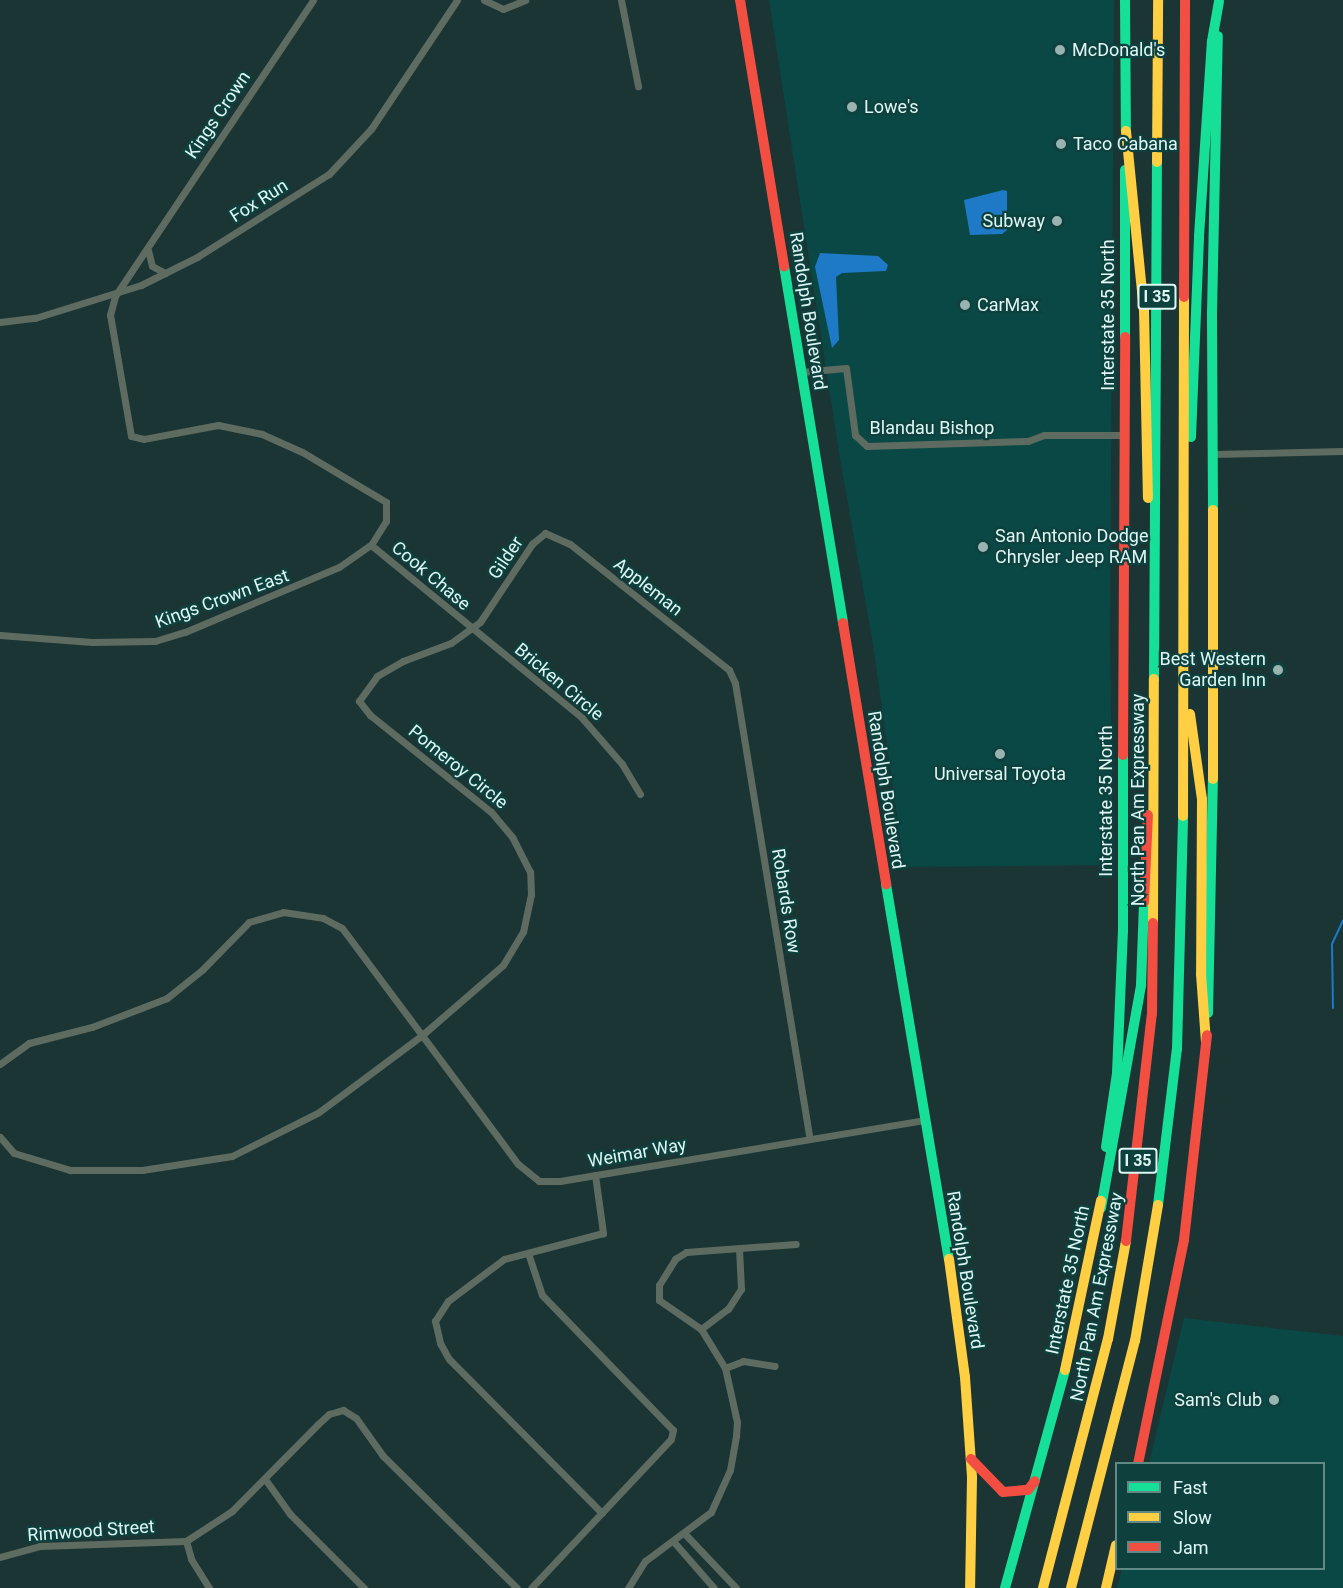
<!DOCTYPE html>
<style>
body{margin:0}
#map{position:relative;width:1343px;height:1588px;overflow:hidden;background:#1a3534;font-family:Roboto,sans-serif}
div>[style]{position:absolute}
.built>*{inset:0;background:#0a4845}
.water>*{inset:0;background:#1e7ac7}
.stream>*{height:2px;margin:-1px;padding:0 1px;transform-origin:1px;border-radius:1px;background:#1e7ac7}
.street>*{height:7px;margin:-3.5px;padding:0 3.5px;transform-origin:3.5px;border-radius:3.5px;background:#5e6b60}
.fast>*{height:10px;margin:-5px;padding:0 5px;transform-origin:5px;border-radius:5px;background:#16e098}
.slow>*{height:10px;margin:-5px;padding:0 5px;transform-origin:5px;border-radius:5px;background:#ffcf43}
.jam>*{height:10px;margin:-5px;padding:0 5px;transform-origin:5px;border-radius:5px;background:#f24e42}
.dots>*{width:16px;height:16px;translate:-50% -50%;box-sizing:border-box;border:3px solid #0e413e;border-radius:50%}
span{translate:-50% -50%;white-space:nowrap;text-align:center;line-height:1.15;-webkit-text-stroke:4.5px #0e413e;paint-order:stroke}
.shield-label span{padding:2px 4px;background:#0e413e;border:2px solid;border-radius:4px;-webkit-text-stroke-width:0}
.shield-label{font-size:16px;color:#def7f4;font-weight:700}
.poi-label{font-size:18px;color:#def7f4}
.left{translate:0 -50%;text-align:left}
.right{translate:-100% -50%;text-align:right}
.street-label{font-size:18px;color:#def7f4}
.legend{position:absolute;left:1115px;top:1462px;width:210px;height:108px;box-sizing:border-box;background:#0e413e;border:2px solid #618a87;margin:0;padding:8px 10px;list-style:none;font-size:18px;color:#def7f4}
.legend li{display:flex;align-items:center;gap:12px;height:30px}
.legend b{width:30px;border:2px solid #618a87}
</style>
<div id="map">
<div class="built">
<i style="clip-path:polygon(769px 0,1114px 0,1110px 635px,1113px 865px,904px 867px,873px 644px,840px 459px)"></i>
<i style="clip-path:polygon(1184px 1318px,1343px 1336px,1343px 1588px,1117px 1588px,1122px 1569px,1324px 1568px,1324px 1464px,1149px 1463px)"></i>
</div>
<div class="water">
<i style="clip-path:polygon(1003px 190px,1007px 191px,1007px 230px,1002px 234px,970px 235px,964px 200px)"></i>
<i style="clip-path:polygon(820px 253px,878px 256px,888px 265px,886px 271px,842px 273px,836px 277px,839px 340px,832px 348px,815px 267px)"></i>
</div>
<div class="stream">
<i style="left:1333px;top:1008px;width:64px;rotate:-90.9deg"></i>
<i style="left:1332px;top:944px;width:26px;rotate:-65deg"></i>
</div>
<div class="street">
<i style="left:484px;top:0;width:21px;rotate:25deg"></i>
<i style="left:503px;top:9px;width:24px;rotate:-22deg"></i>
<i style="left:621px;top:0;width:88px;rotate:78.8deg"></i>
<i style="left:148px;top:250px;width:16px;rotate:76deg"></i>
<i style="left:152px;top:266px;width:15px;rotate:28deg"></i>
<i style="left:0;top:322px;width:35px;rotate:-7deg"></i>
<i style="left:35px;top:318px;width:111px;rotate:-17.3deg"></i>
<i style="left:141px;top:285px;width:63px;rotate:-26.6deg"></i>
<i style="left:197px;top:257px;width:156px;rotate:-32.2deg"></i>
<i style="left:329px;top:174px;width:62px;rotate:-47deg"></i>
<i style="left:371px;top:129px;width:155px;rotate:-56.3deg"></i>
<i style="left:801px;top:372px;width:45px;rotate:-5.1deg"></i>
<i style="left:846px;top:368px;width:68px;rotate:82.3deg"></i>
<i style="left:855px;top:435px;width:16px;rotate:43deg"></i>
<i style="left:867px;top:446px;width:161px;rotate:-1.8deg"></i>
<i style="left:1028px;top:441px;width:17px;rotate:-21deg"></i>
<i style="left:1044px;top:435px;width:80px"></i>
<i style="left:1213px;top:454px;width:130px;rotate:-1.3deg"></i>
<i style="left:371px;top:545px;width:273px;rotate:39.3deg"></i>
<i style="left:582px;top:718px;width:61px;rotate:49deg"></i>
<i style="left:622px;top:764px;width:35px;rotate:59deg"></i>
<i style="left:0;top:635px;width:92px;rotate:4.4deg"></i>
<i style="left:92px;top:642px;width:63px;rotate:-0.9deg"></i>
<i style="left:155px;top:641px;width:31px;rotate:-17deg"></i>
<i style="left:185px;top:632px;width:167px;rotate:-22.9deg"></i>
<i style="left:339px;top:567px;width:39px;rotate:-35deg"></i>
<i style="left:371px;top:545px;width:28px;rotate:-58deg"></i>
<i style="left:386px;top:521px;width:19px;rotate:-90deg"></i>
<i style="left:386px;top:502px;width:98px;rotate:-149.2deg"></i>
<i style="left:302px;top:452px;width:44px;rotate:-155.8deg"></i>
<i style="left:262px;top:434px;width:45px;rotate:-168.4deg"></i>
<i style="left:218px;top:425px;width:75px;rotate:169.3deg"></i>
<i style="left:144px;top:439px;width:13px;rotate:-167deg"></i>
<i style="left:131px;top:436px;width:123px;rotate:-99.8deg"></i>
<i style="left:110px;top:315px;width:20px;rotate:-75deg"></i>
<i style="left:115px;top:296px;width:356px;rotate:-56.2deg"></i>
<i style="left:0;top:1064px;width:36px;rotate:-36deg"></i>
<i style="left:29px;top:1043px;width:65px;rotate:-14.3deg"></i>
<i style="left:92px;top:1027px;width:80px;rotate:-21.1deg"></i>
<i style="left:167px;top:998px;width:45px;rotate:-38.7deg"></i>
<i style="left:202px;top:970px;width:67px;rotate:-45.6deg"></i>
<i style="left:249px;top:922px;width:35px;rotate:-16deg"></i>
<i style="left:283px;top:912px;width:40px;rotate:8.5deg"></i>
<i style="left:323px;top:918px;width:21px;rotate:28deg"></i>
<i style="left:342px;top:928px;width:294px;rotate:53.3deg"></i>
<i style="left:518px;top:1164px;width:27px;rotate:39deg"></i>
<i style="left:539px;top:1181px;width:21px"></i>
<i style="left:560px;top:1181px;width:369px;rotate:-9.5deg"></i>
<i style="left:0;top:1137px;width:21px;rotate:49deg"></i>
<i style="left:14px;top:1153px;width:59px;rotate:16.9deg"></i>
<i style="left:70px;top:1170px;width:72px"></i>
<i style="left:142px;top:1170px;width:91px;rotate:-8.8deg"></i>
<i style="left:232px;top:1156px;width:97px;rotate:-26.8deg"></i>
<i style="left:319px;top:1112px;width:127px;rotate:-36.7deg"></i>
<i style="left:421px;top:1036px;width:108px;rotate:-40.9deg"></i>
<i style="left:503px;top:965px;width:39px;rotate:-59deg"></i>
<i style="left:523px;top:932px;width:38px;rotate:-78deg"></i>
<i style="left:531px;top:895px;width:23px;rotate:-92deg"></i>
<i style="left:530px;top:872px;width:38px;rotate:-117deg"></i>
<i style="left:513px;top:838px;width:34px;rotate:-130deg"></i>
<i style="left:491px;top:812px;width:155px;rotate:-141.3deg"></i>
<i style="left:370px;top:715px;width:18px;rotate:-128deg"></i>
<i style="left:359px;top:701px;width:31px;rotate:-54deg"></i>
<i style="left:377px;top:676px;width:30px;rotate:-30deg"></i>
<i style="left:403px;top:661px;width:51px;rotate:-20.6deg"></i>
<i style="left:451px;top:643px;width:36px;rotate:-36deg"></i>
<i style="left:480px;top:622px;width:94px;rotate:-56.3deg"></i>
<i style="left:532px;top:544px;width:17px;rotate:-40deg"></i>
<i style="left:545px;top:533px;width:27px;rotate:24deg"></i>
<i style="left:570px;top:544px;width:203px;rotate:38.4deg"></i>
<i style="left:729px;top:670px;width:14px;rotate:65deg"></i>
<i style="left:735px;top:683px;width:460px;rotate:80.7deg"></i>
<i style="left:595px;top:1175px;width:59px;rotate:82.1deg"></i>
<i style="left:603px;top:1233px;width:102px;rotate:165.3deg"></i>
<i style="left:504px;top:1259px;width:70px;rotate:143.1deg"></i>
<i style="left:448px;top:1301px;width:24px;rotate:123deg"></i>
<i style="left:435px;top:1321px;width:23px;rotate:77deg"></i>
<i style="left:440px;top:1343px;width:18px;rotate:61deg"></i>
<i style="left:449px;top:1359px;width:217px;rotate:45.2deg"></i>
<i style="left:528px;top:1253px;width:44px;rotate:71.6deg"></i>
<i style="left:542px;top:1295px;width:188px;rotate:45.9deg"></i>
<i style="left:673px;top:1430px;width:9px;rotate:103deg"></i>
<i style="left:671px;top:1439px;width:204px;rotate:133.2deg"></i>
<i style="left:701px;top:1329px;width:34px;rotate:-37deg"></i>
<i style="left:728px;top:1309px;width:24px;rotate:-57deg"></i>
<i style="left:741px;top:1289px;width:41px;rotate:-92.8deg"></i>
<i style="left:725px;top:1368px;width:19px;rotate:-21deg"></i>
<i style="left:743px;top:1361px;width:32px;rotate:9deg"></i>
<i style="left:265px;top:1479px;width:43px;rotate:54.5deg"></i>
<i style="left:290px;top:1514px;width:105px;rotate:45deg"></i>
<i style="left:685px;top:1534px;width:74px;rotate:46.6deg"></i>
<i style="left:186px;top:1541px;width:19px;rotate:74deg"></i>
<i style="left:191px;top:1559px;width:34px;rotate:58deg"></i>
<i style="left:673px;top:1541px;width:62px;rotate:48.9deg"></i>
<i style="left:0;top:1557px;width:41px;rotate:-15.4deg"></i>
<i style="left:40px;top:1546px;width:146px;rotate:-2deg"></i>
<i style="left:186px;top:1541px;width:55px;rotate:-33.1deg"></i>
<i style="left:232px;top:1511px;width:122px;rotate:-45.3deg"></i>
<i style="left:318px;top:1424px;width:15px;rotate:-42deg"></i>
<i style="left:329px;top:1414px;width:15px;rotate:-16deg"></i>
<i style="left:343px;top:1410px;width:15px;rotate:32deg"></i>
<i style="left:356px;top:1418px;width:47px;rotate:54.6deg"></i>
<i style="left:383px;top:1456px;width:188px;rotate:44.6deg"></i>
<i style="left:628px;top:1588px;width:32px;rotate:-58deg"></i>
<i style="left:645px;top:1561px;width:82px;rotate:-36.6deg"></i>
<i style="left:711px;top:1512px;width:46px;rotate:-65.7deg"></i>
<i style="left:730px;top:1470px;width:35px;rotate:-80deg"></i>
<i style="left:736px;top:1436px;width:14px;rotate:-86deg"></i>
<i style="left:737px;top:1422px;width:55px;rotate:-102.5deg"></i>
<i style="left:725px;top:1368px;width:46px;rotate:-121.6deg"></i>
<i style="left:701px;top:1329px;width:51px;rotate:-145.4deg"></i>
<i style="left:659px;top:1300px;width:15px;rotate:-90deg"></i>
<i style="left:659px;top:1285px;width:31px;rotate:-58deg"></i>
<i style="left:675px;top:1259px;width:13px;rotate:-32deg"></i>
<i style="left:686px;top:1252px;width:110px;rotate:-4.2deg"></i>
</div>
<div class="fast">
<i style="left:1125px;top:0;width:131px;rotate:89.6deg"></i>
<i style="left:784px;top:266px;width:362px;rotate:80.6deg"></i>
<i style="left:1125px;top:337px;width:167px;rotate:-90deg"></i>
<i style="left:1191px;top:437px;width:201px;rotate:-87.7deg"></i>
<i style="left:1199px;top:236px;width:195px;rotate:-86.2deg"></i>
<i style="left:1212px;top:41px;width:40px;rotate:-80deg"></i>
<i style="left:1213px;top:510px;width:197px;rotate:-90.3deg"></i>
<i style="left:1212px;top:313px;width:277px;rotate:-88.8deg"></i>
<i style="left:1154px;top:679px;width:517px;rotate:-89.67deg"></i>
<i style="left:886px;top:884px;width:380px;rotate:80.5deg"></i>
<i style="left:1208px;top:1013px;width:234px;rotate:-88.8deg"></i>
<i style="left:1106px;top:1147px;width:75px;rotate:-81.5deg"></i>
<i style="left:1117px;top:1073px;width:142px;rotate:-87.6deg"></i>
<i style="left:1123px;top:931px;width:176px;rotate:-90deg"></i>
<i style="left:1158px;top:1205px;width:157px;rotate:-83.1deg"></i>
<i style="left:1177px;top:1049px;width:233px;rotate:-88.5deg"></i>
<i style="left:1101px;top:1208px;width:227px;rotate:-79.8deg"></i>
<i style="left:1141px;top:985px;width:83px;rotate:-87.9deg"></i>
<i style="left:1005px;top:1588px;width:226px;rotate:-74.6deg"></i>
</div>
<div class="slow">
<i style="left:1126px;top:131px;width:180px;rotate:84.3deg"></i>
<i style="left:1144px;top:310px;width:188px;rotate:88.8deg"></i>
<i style="left:1157px;top:162px;width:162px;rotate:-89.6deg"></i>
<i style="left:1213px;top:510px;width:269px;rotate:90deg"></i>
<i style="left:1190px;top:714px;width:86px;rotate:82deg"></i>
<i style="left:1202px;top:799px;width:175px;rotate:90.3deg"></i>
<i style="left:1201px;top:974px;width:68px;rotate:85.8deg"></i>
<i style="left:1183px;top:816px;width:519px;rotate:-89.89deg"></i>
<i style="left:1153px;top:923px;width:244px;rotate:-89.8deg"></i>
<i style="left:949px;top:1259px;width:119px;rotate:82.3deg"></i>
<i style="left:965px;top:1377px;width:101px;rotate:86deg"></i>
<i style="left:972px;top:1478px;width:110px;rotate:91deg"></i>
<i style="left:1065px;top:1370px;width:173px;rotate:-78deg"></i>
<i style="left:1043px;top:1588px;width:257px;rotate:-75.4deg"></i>
<i style="left:1108px;top:1339px;width:100px;rotate:-79.6deg"></i>
<i style="left:1071px;top:1588px;width:255px;rotate:-75.5deg"></i>
<i style="left:1135px;top:1341px;width:138px;rotate:-80.4deg"></i>
<i style="left:1106px;top:1588px;width:44px;rotate:-76.9deg"></i>
</div>
<div class="jam">
<i style="left:740px;top:0;width:270px;rotate:80.6deg"></i>
<i style="left:1184px;top:297px;width:297px;rotate:-89.8deg"></i>
<i style="left:843px;top:623px;width:265px;rotate:80.6deg"></i>
<i style="left:1123px;top:755px;width:418px;rotate:-89.7deg"></i>
<i style="left:1144px;top:902px;width:87px;rotate:-87.4deg"></i>
<i style="left:1126px;top:1241px;width:228px;rotate:-83.5deg"></i>
<i style="left:1152px;top:1014px;width:91px;rotate:-89.4deg"></i>
<i style="left:971px;top:1459px;width:46px;rotate:45.9deg"></i>
<i style="left:1003px;top:1492px;width:25px;rotate:-5deg"></i>
<i style="left:1028px;top:1490px;width:11px;rotate:-52deg"></i>
<i style="left:1138px;top:1464px;width:229px;rotate:-78.4deg"></i>
<i style="left:1184px;top:1240px;width:206px;rotate:-83.6deg"></i>
</div>
<div class="dots">
<i style="left:1060px;top:50px;background:#99b3b1"></i>
<i style="left:852px;top:107px;background:#99b3b1"></i>
<i style="left:1061px;top:144px;background:#99b3b1"></i>
<i style="left:1057px;top:221px;background:#99b3b1"></i>
<i style="left:965px;top:305px;background:#99b3b1"></i>
<i style="left:983px;top:547px;background:#99b3b1"></i>
<i style="left:1278px;top:670px;background:#99b3b1"></i>
<i style="left:1000px;top:754px;background:#99b3b1"></i>
<i style="left:1274px;top:1400px;background:#99b3b1"></i>
</div>
<div class="shield-label">
<span style="left:1157px;top:297px">I 35</span>
<span style="left:1138px;top:1161px">I 35</span>
</div>
<div class="poi-label">
<span class="left" style="left:1072px;top:50px">McDonald's</span>
<span class="left" style="left:864px;top:107px">Lowe's</span>
<span class="left" style="left:1073px;top:144px">Taco Cabana</span>
<span class="right" style="left:1045px;top:221px">Subway</span>
<span class="left" style="left:977px;top:305px">CarMax</span>
<span class="left" style="left:995px;top:547px">San Antonio Dodge<br>Chrysler Jeep RAM</span>
<span class="right" style="left:1266px;top:670px">Best Western<br>Garden Inn</span>
<span style="left:1000px;top:774px">Universal Toyota</span>
<span class="right" style="left:1262px;top:1400px">Sam's Club</span>
</div>
<div class="street-label">
<span style="left:218px;top:115px;rotate:-56deg">Kings Crown</span>
<span style="left:259px;top:201px;rotate:-32deg">Fox Run</span>
<span style="left:808px;top:311px;rotate:81deg">Randolph Boulevard</span>
<span style="left:1108px;top:315px;rotate:-90deg">Interstate 35 North</span>
<span style="left:932px;top:428px">Blandau Bishop</span>
<span style="left:506px;top:558px;rotate:-56deg">Gilder</span>
<span style="left:431px;top:576px;rotate:40deg">Cook Chase</span>
<span style="left:648px;top:587px;rotate:38deg">Appleman</span>
<span style="left:222px;top:599px;rotate:-20deg">Kings Crown East</span>
<span style="left:559px;top:682px;rotate:40deg">Bricken Circle</span>
<span style="left:458px;top:767px;rotate:39deg">Pomeroy Circle</span>
<span style="left:886px;top:790px;rotate:81deg">Randolph Boulevard</span>
<span style="left:1138px;top:800px;rotate:-90deg">North Pan Am Expressway</span>
<span style="left:1106px;top:801px;rotate:-90deg">Interstate 35 North</span>
<span style="left:786px;top:901px;rotate:81deg">Robards Row</span>
<span style="left:637px;top:1153px;rotate:-10deg">Weimar Way</span>
<span style="left:965px;top:1270px;rotate:81deg">Randolph Boulevard</span>
<span style="left:1068px;top:1280px;rotate:-78deg">Interstate 35 North</span>
<span style="left:1097px;top:1297px;rotate:-79deg">North Pan Am Expressway</span>
<span style="left:91px;top:1531px;rotate:-4deg">Rimwood Street</span>
</div>
<ul class="legend">
<li><b style="height:8px;background:#16e098"></b>Fast</li>
<li><b style="height:8px;background:#ffcf43"></b>Slow</li>
<li><b style="height:8px;background:#f24e42"></b>Jam</li>
</ul>
</div>
